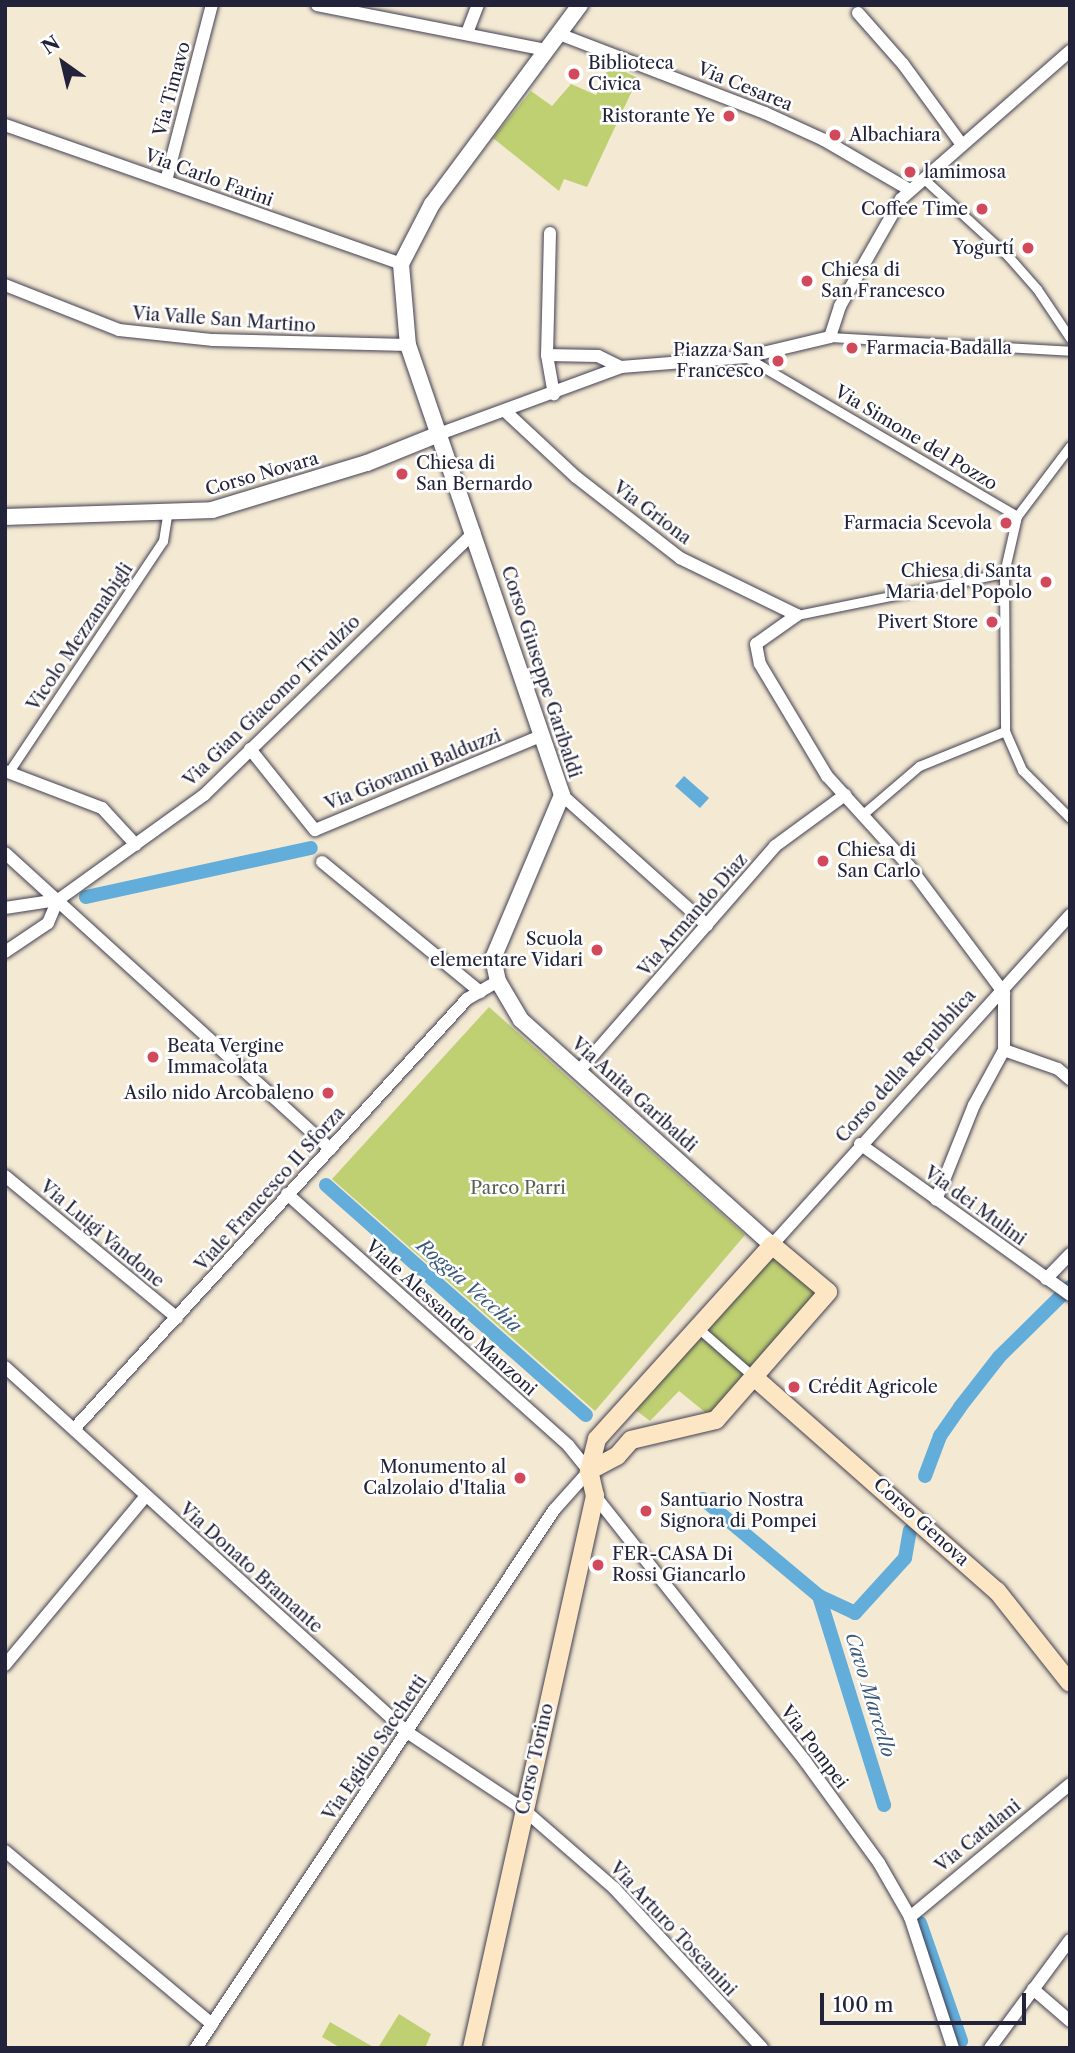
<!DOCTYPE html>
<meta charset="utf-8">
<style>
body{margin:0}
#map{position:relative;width:1075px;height:2053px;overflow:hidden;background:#f4e9d3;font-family:"Libre Caslon Text",serif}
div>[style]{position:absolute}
.green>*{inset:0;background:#bfd073}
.water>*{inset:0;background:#62adda}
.canal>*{height:14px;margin:-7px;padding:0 7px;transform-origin:7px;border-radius:7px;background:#62adda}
.roads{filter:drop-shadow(0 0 2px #424052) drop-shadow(0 0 2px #424052)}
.pedestrian>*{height:9px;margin:-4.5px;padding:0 4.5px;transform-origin:4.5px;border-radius:4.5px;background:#fff}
.minor>*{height:12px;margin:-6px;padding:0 6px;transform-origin:6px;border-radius:6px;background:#fff}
.tertiary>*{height:16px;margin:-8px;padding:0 8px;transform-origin:8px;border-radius:8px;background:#fff}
.secondary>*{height:18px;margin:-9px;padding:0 9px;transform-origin:9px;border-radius:9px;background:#fce6c4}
.dots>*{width:19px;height:19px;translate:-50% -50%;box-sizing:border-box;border:4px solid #fff;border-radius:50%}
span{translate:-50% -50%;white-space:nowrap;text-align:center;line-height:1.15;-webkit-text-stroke:5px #fff;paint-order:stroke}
.poi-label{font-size:18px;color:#22223b}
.left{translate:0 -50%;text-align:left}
.right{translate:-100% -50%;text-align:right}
.street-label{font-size:18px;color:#22223b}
.park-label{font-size:18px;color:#595f4f}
.water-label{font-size:19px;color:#3c5a7b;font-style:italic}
.frame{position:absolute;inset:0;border:7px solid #22223b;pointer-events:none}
.north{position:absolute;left:28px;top:28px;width:70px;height:70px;-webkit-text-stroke:5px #fff;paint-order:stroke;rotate:326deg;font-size:19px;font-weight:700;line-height:28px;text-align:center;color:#22223b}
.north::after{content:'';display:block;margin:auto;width:24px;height:32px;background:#22223b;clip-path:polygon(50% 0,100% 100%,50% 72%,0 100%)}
.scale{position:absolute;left:820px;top:1993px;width:206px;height:32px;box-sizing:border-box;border:4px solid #22223b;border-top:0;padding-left:9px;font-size:21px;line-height:24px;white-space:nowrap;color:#22223b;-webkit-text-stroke:5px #fff;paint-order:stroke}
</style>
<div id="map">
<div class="green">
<i style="clip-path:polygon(610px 65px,638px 78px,587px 187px,564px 179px,559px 191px,493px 138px,531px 91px,552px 106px,571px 84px,596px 95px)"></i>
<i style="clip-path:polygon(489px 1007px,745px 1235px,595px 1411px,332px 1179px)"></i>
<i style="clip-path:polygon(773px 1255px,821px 1293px,711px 1417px,679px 1391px,650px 1421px,633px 1408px)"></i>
<i style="clip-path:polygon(399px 2014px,431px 2034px,425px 2048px,378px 2048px)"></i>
<i style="clip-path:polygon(330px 2022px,375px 2048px,341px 2048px,322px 2037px)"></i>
</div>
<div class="water">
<i style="clip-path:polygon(684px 776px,709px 798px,700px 808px,675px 786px)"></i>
</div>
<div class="canal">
<i style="left:86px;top:897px;width:230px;rotate:-12.3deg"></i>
<i style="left:326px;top:1185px;width:347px;rotate:41.5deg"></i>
<i style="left:925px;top:1476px;width:43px;rotate:-69.4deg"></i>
<i style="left:940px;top:1436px;width:35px;rotate:-55deg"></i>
<i style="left:960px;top:1407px;width:63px;rotate:-52deg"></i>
<i style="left:999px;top:1357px;width:100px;rotate:-44.6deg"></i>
<i style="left:703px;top:1499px;width:151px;rotate:39.9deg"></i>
<i style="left:819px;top:1596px;width:40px;rotate:25deg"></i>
<i style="left:855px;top:1613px;width:74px;rotate:-47.7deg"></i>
<i style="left:905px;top:1558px;width:28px;rotate:-80deg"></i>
<i style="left:819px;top:1596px;width:219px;rotate:72.7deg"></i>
<i style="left:920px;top:1923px;width:125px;rotate:70.8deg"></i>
</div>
<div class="roads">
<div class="pedestrian">
<i style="left:924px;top:179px;width:114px;rotate:42.5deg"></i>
<i style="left:1008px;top:256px;width:44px;rotate:48.7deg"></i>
<i style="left:1037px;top:289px;width:59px;rotate:56deg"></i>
<i style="left:830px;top:337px;width:240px;rotate:3.3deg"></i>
<i style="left:746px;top:357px;width:314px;rotate:30.4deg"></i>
<i style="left:1070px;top:446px;width:88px;rotate:127.1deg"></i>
<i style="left:1017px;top:516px;width:58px;rotate:102.8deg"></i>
<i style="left:1004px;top:573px;width:158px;rotate:89.6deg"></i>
<i style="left:1005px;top:731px;width:43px;rotate:66.4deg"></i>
<i style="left:1022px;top:770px;width:68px;rotate:45deg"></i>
<i style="left:797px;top:615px;width:211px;rotate:-11.5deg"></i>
<i style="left:8px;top:773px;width:279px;rotate:-56.3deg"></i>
<i style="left:163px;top:541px;width:26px;rotate:-81deg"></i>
<i style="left:863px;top:814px;width:74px;rotate:-40.6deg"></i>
<i style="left:919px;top:766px;width:93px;rotate:-22.1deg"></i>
<i style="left:697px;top:1327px;width:77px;rotate:41.3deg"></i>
</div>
<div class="minor">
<i style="left:317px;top:5px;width:234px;rotate:11.1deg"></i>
<i style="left:858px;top:13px;width:68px;rotate:48.6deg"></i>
<i style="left:903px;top:64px;width:100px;rotate:53.9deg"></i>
<i style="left:467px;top:33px;width:30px;rotate:-69deg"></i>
<i style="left:559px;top:34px;width:221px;rotate:21deg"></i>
<i style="left:765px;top:113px;width:65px;rotate:24.6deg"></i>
<i style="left:824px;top:140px;width:99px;rotate:30.2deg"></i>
<i style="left:5px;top:125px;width:420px;rotate:19.3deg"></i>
<i style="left:166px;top:181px;width:182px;rotate:-75.4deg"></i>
<i style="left:550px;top:233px;width:122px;rotate:91.4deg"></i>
<i style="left:547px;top:355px;width:40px;rotate:80deg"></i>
<i style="left:5px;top:285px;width:123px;rotate:21.5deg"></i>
<i style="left:119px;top:330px;width:95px;rotate:6.1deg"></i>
<i style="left:213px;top:340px;width:195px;rotate:1.5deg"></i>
<i style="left:547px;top:355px;width:51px;rotate:1.1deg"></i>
<i style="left:598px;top:356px;width:25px;rotate:26deg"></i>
<i style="left:505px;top:411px;width:97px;rotate:42.9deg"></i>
<i style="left:576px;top:477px;width:132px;rotate:37.9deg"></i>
<i style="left:680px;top:558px;width:130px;rotate:26deg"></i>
<i style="left:439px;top:434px;width:194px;rotate:-20.2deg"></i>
<i style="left:621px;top:367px;width:125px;rotate:-4.6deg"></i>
<i style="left:746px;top:357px;width:86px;rotate:-13.4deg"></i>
<i style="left:830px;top:337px;width:33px;rotate:-72deg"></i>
<i style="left:840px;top:306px;width:123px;rotate:-60.3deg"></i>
<i style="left:901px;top:199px;width:225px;rotate:-41.2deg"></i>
<i style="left:797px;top:615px;width:50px;rotate:144.7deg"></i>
<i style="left:756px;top:644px;width:20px;rotate:79deg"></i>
<i style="left:760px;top:664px;width:131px;rotate:59.1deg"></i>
<i style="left:827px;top:776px;width:122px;rotate:47.7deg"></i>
<i style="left:909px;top:866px;width:159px;rotate:53.2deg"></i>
<i style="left:1004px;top:993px;width:57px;rotate:90deg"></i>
<i style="left:1004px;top:1050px;width:63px;rotate:118.6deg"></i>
<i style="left:974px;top:1105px;width:102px;rotate:111.8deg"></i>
<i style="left:250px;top:749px;width:104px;rotate:51.3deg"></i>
<i style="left:315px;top:830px;width:247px;rotate:-22.6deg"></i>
<i style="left:5px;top:771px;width:104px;rotate:20.9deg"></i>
<i style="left:102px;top:808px;width:50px;rotate:47.4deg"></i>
<i style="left:562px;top:795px;width:195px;rotate:41.9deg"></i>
<i style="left:5px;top:853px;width:440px;rotate:42.3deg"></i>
<i style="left:322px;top:862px;width:205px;rotate:39.4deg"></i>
<i style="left:5px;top:908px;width:54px;rotate:-8.6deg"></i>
<i style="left:58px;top:900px;width:180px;rotate:-35.7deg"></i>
<i style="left:204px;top:795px;width:377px;rotate:-44.2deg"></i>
<i style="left:5px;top:952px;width:52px;rotate:-34deg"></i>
<i style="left:48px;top:923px;width:25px;rotate:-67deg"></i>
<i style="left:1004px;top:1050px;width:57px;rotate:19.4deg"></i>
<i style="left:1058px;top:1069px;width:16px;rotate:40deg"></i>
<i style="left:579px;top:1071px;width:298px;rotate:-48.9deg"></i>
<i style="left:775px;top:846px;width:87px;rotate:-36.1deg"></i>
<i style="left:860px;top:1144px;width:259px;rotate:35.7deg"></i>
<i style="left:5px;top:1176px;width:223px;rotate:39.5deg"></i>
<i style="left:772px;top:1245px;width:445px;rotate:-47.9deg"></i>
<i style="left:1046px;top:1279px;width:35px;rotate:-46deg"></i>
<i style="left:5px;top:1367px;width:543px;rotate:42.24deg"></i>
<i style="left:407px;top:1732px;width:139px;rotate:33.6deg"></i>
<i style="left:523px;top:1809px;width:121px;rotate:41deg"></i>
<i style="left:614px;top:1888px;width:218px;rotate:47.2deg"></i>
<i style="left:74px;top:1429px;width:583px;rotate:-47.57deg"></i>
<i style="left:467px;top:999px;width:36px;rotate:-30deg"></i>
<i style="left:595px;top:1496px;width:338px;rotate:51.6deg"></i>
<i style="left:805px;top:1761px;width:126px;rotate:54deg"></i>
<i style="left:879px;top:1863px;width:62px;rotate:60.1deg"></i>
<i style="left:910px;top:1917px;width:138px;rotate:71.8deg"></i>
<i style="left:5px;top:1665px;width:219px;rotate:-50.2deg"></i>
<i style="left:5px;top:1851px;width:270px;rotate:39.9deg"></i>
<i style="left:910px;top:1917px;width:208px;rotate:-39.7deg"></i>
<i style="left:1033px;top:1989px;width:49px;rotate:40.9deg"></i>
<i style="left:196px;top:2048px;width:646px;rotate:-56.36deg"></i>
<i style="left:554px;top:1510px;width:52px;rotate:-48.1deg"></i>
<i style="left:589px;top:1471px;width:33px;rotate:-129deg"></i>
<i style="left:568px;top:1445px;width:377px;rotate:-138.2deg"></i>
<i style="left:990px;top:2048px;width:134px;rotate:-53.5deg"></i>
</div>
<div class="tertiary">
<i style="left:580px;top:5px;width:248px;rotate:126.6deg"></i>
<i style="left:432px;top:204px;width:68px;rotate:117.3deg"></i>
<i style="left:401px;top:264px;width:81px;rotate:85.1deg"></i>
<i style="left:408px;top:345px;width:476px;rotate:71.1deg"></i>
<i style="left:562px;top:795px;width:177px;rotate:112.9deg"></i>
<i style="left:493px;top:958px;width:24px;rotate:78deg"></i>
<i style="left:498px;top:981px;width:45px;rotate:59.5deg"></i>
<i style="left:521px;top:1020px;width:337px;rotate:41.9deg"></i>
<i style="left:5px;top:517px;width:207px;rotate:-1.9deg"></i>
<i style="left:212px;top:510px;width:162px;rotate:-16.9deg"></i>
<i style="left:367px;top:463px;width:78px;rotate:-21.9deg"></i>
</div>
<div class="secondary">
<i style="left:755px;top:1378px;width:322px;rotate:41.4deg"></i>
<i style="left:997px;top:1591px;width:117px;rotate:51.6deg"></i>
<i style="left:472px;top:2048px;width:566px;rotate:-77.44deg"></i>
<i style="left:595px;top:1496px;width:26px;rotate:-103deg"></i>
<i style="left:589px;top:1471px;width:33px;rotate:-76deg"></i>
<i style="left:597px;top:1439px;width:261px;rotate:-47.9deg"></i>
<i style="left:772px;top:1245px;width:73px;rotate:40deg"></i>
<i style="left:828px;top:1292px;width:170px;rotate:131.2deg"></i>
<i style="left:716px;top:1420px;width:87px;rotate:166.8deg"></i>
<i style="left:631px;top:1440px;width:21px;rotate:131deg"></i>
<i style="left:617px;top:1456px;width:32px;rotate:152deg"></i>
</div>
</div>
<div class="dots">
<i style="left:574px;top:74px;background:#d1495b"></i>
<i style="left:729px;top:116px;background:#d1495b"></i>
<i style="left:835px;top:135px;background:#d1495b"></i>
<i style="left:910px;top:172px;background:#d1495b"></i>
<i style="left:982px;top:209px;background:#d1495b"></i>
<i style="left:1028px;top:248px;background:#d1495b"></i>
<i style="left:807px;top:281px;background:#d1495b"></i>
<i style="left:852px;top:348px;background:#d1495b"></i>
<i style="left:778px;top:361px;background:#d1495b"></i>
<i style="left:402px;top:474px;background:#d1495b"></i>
<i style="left:1006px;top:523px;background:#d1495b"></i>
<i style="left:1046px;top:582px;background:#d1495b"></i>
<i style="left:992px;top:622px;background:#d1495b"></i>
<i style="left:823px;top:861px;background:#d1495b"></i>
<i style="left:597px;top:950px;background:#d1495b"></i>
<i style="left:153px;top:1057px;background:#d1495b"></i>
<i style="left:328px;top:1093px;background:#d1495b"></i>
<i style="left:794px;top:1387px;background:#d1495b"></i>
<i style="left:520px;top:1478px;background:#d1495b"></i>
<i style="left:646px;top:1511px;background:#d1495b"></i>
<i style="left:598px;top:1565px;background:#d1495b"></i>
</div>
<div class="poi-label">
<span class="left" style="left:588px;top:74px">Biblioteca<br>Civica</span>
<span class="right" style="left:715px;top:116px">Ristorante Ye</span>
<span class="left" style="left:849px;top:135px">Albachiara</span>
<span class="left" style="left:924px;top:172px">lamimosa</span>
<span class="right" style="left:968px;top:209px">Coffee Time</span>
<span class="right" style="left:1014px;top:248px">Yogurtí</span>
<span class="left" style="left:821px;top:281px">Chiesa di<br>San Francesco</span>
<span class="left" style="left:866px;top:348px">Farmacia Badalla</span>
<span class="right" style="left:764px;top:361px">Piazza San<br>Francesco</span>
<span class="left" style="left:416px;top:474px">Chiesa di<br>San Bernardo</span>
<span class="right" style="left:992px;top:523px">Farmacia Scevola</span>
<span class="right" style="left:1032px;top:582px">Chiesa di Santa<br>Maria del Popolo</span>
<span class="right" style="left:978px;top:622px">Pivert Store</span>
<span class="left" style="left:837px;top:861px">Chiesa di<br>San Carlo</span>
<span class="right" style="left:583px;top:950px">Scuola<br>elementare Vidari</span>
<span class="left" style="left:167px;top:1057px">Beata Vergine<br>Immacolata</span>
<span class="right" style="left:314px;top:1093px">Asilo nido Arcobaleno</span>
<span class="left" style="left:808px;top:1387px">Crédit Agricole</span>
<span class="right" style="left:506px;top:1478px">Monumento al<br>Calzolaio d'Italia</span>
<span class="left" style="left:660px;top:1511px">Santuario Nostra<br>Signora di Pompei</span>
<span class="left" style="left:612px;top:1565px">FER-CASA Di<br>Rossi Giancarlo</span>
</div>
<div class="street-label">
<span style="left:745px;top:87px;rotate:22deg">Via Cesarea</span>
<span style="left:172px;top:89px;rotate:-75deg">Via Timavo</span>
<span style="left:209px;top:178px;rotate:20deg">Via Carlo Farini</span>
<span style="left:224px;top:320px;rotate:4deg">Via Valle San Martino</span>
<span style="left:916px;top:438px;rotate:31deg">Via Simone del Pozzo</span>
<span style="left:262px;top:474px;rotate:-16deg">Corso Novara</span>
<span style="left:652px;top:513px;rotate:37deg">Via Griona</span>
<span style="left:80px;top:637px;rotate:-56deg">Vicolo Mezzanabigli</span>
<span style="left:541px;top:672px;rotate:72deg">Corso Giuseppe Garibaldi</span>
<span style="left:272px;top:701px;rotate:-44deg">Via Gian Giacomo Trivulzio</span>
<span style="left:413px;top:770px;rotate:-22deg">Via Giovanni Balduzzi</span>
<span style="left:693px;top:915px;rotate:-49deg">Via Armando Diaz</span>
<span style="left:906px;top:1066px;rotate:-48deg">Corso della Repubblica</span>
<span style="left:634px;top:1095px;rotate:42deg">Via Anita Garibaldi</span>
<span style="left:270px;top:1189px;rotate:-48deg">Viale Francesco II Sforza</span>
<span style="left:975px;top:1206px;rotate:36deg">Via dei Mulini</span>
<span style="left:102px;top:1234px;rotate:40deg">Via Luigi Vandone</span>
<span style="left:451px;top:1318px;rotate:42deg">Viale Alessandro Manzoni</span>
<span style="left:921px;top:1522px;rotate:42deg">Corso Genova</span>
<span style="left:251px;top:1568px;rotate:42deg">Via Donato Bramante</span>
<span style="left:814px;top:1747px;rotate:53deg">Via Pompei</span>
<span style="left:375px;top:1748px;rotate:-56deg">Via Egidio Sacchetti</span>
<span style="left:535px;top:1759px;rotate:-77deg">Corso Torino</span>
<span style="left:978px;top:1836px;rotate:-39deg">Via Catalani</span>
<span style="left:673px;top:1929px;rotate:47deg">Via Arturo Toscanini</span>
</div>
<div class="park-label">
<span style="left:518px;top:1188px">Parco Parri</span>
</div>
<div class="water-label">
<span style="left:469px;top:1286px;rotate:41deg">Roggia Vecchia</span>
<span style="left:870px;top:1695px;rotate:73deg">Cavo Marcello</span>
</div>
<div class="frame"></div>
<div class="north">N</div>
<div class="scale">100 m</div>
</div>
